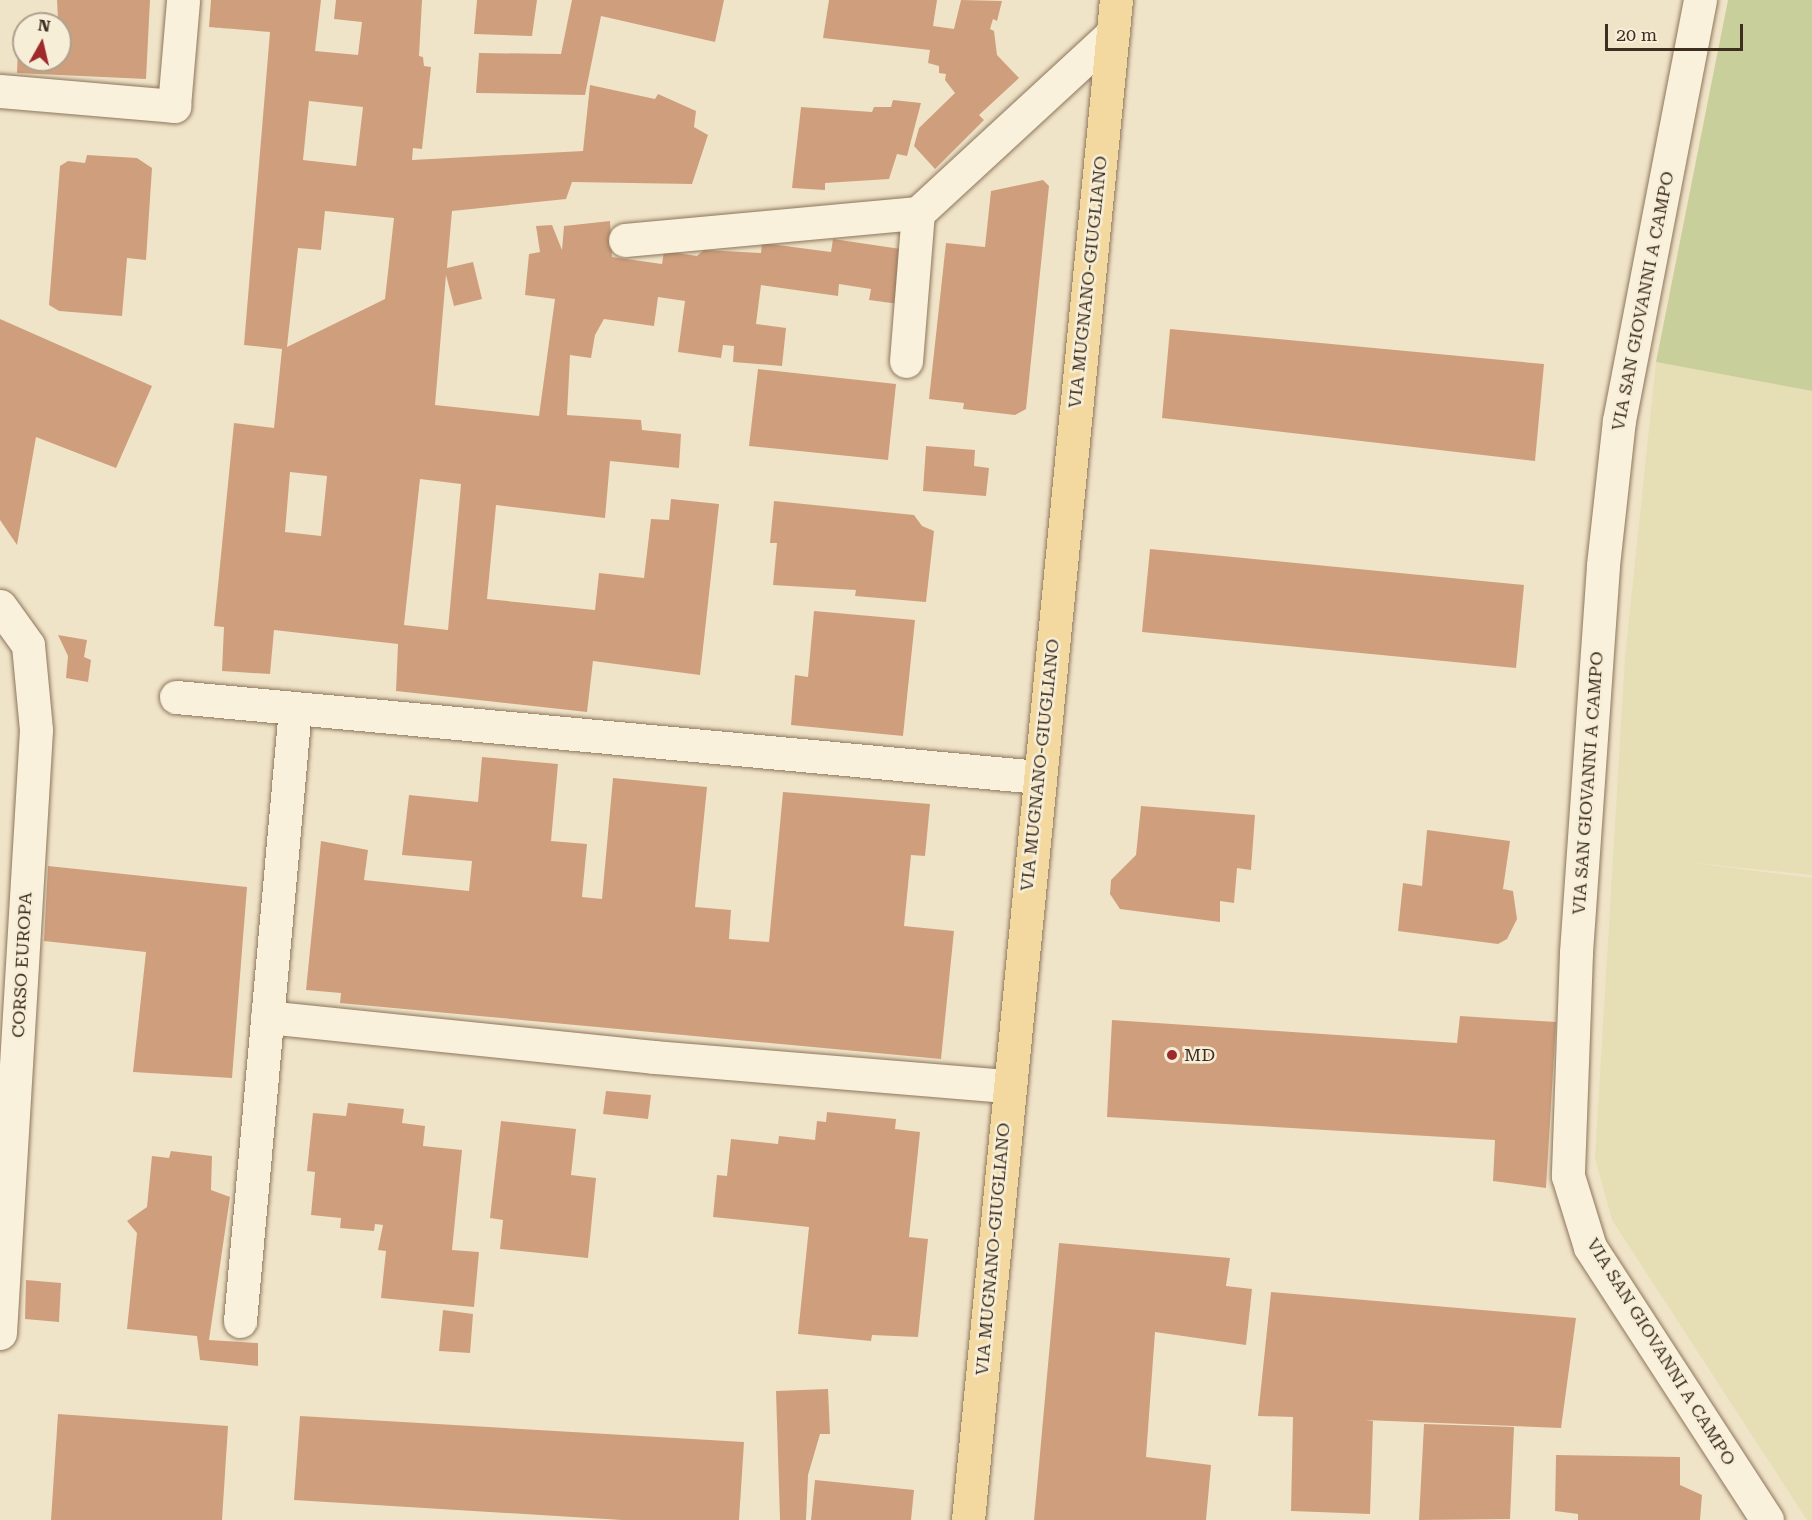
<!DOCTYPE html>
<style>
body{margin:0}
#map{position:relative;width:1812px;height:1520px;overflow:hidden;background:#f0e4c8;font-family:"Roboto Serif",serif}
div>[style]{position:absolute}
.farmland>*{inset:0;background:#e6deb5}
.green>*{inset:0;background:#c9cf9b}
.building>*{inset:0;background:#cf9f7d}
.roads{filter:drop-shadow(0 0 2px #8d765c) drop-shadow(0 0 2px #8d765c)}
.minor>*{height:33px;margin:-16.5px;padding:0 16.5px;transform-origin:16.5px;border-radius:16.5px;background:#faf1dc}
.major>*{height:33px;margin:-16.5px;padding:0 16.5px;transform-origin:16.5px;border-radius:16.5px;background:#f3d9a0}
.dots>*{width:16px;height:16px;translate:-50% -50%;box-sizing:border-box;border:3px solid #f7eed8;border-radius:50%}
span{translate:-50% -50%;white-space:nowrap;text-align:center;line-height:1.15;-webkit-text-stroke:5px #f7eed8;paint-order:stroke}
.street-label{font-size:18px;color:#3d2e20}
.poi-label{font-size:18px;color:#3d2e20}
.left{translate:0 -50%;text-align:left}
.north{position:absolute;left:12px;top:12px;width:60px;height:60px;box-sizing:border-box;background:#f7eed8;border:2px solid #ada18e;border-radius:50%;rotate:8deg;font-size:16px;font-weight:700;line-height:24px;text-align:center;color:#3d2e20}
.north::after{content:'';display:block;margin:auto;width:21px;height:27px;background:#9e2a2b;clip-path:polygon(50% 0,100% 100%,50% 72%,0 100%)}
.scale{position:absolute;left:1605px;top:24px;width:138px;height:27px;box-sizing:border-box;border:3px solid #3d2e20;border-top:0;padding-left:8px;font-size:18px;line-height:21px;white-space:nowrap;color:#3d2e20;-webkit-text-stroke:4px #f7eed8;paint-order:stroke}
</style>
<div id="map">
<div class="farmland">
<i style="clip-path:polygon(1656px 362px,1812px 391px,1812px 875px,1685px 862px,1812px 878px,1812px 1520px,1807px 1520px,1612px 1220px,1595px 1158px,1625px 658px)"></i>
</div>
<div class="green">
<i style="clip-path:polygon(1728px 0,1812px 0,1812px 391px,1656px 362px)"></i>
</div>
<div class="building">
<i style="clip-path:polygon(57px 0,150px 0,146px 79px,17px 73px,19px 24px,24px 24px,24px 60px,60px 60px)"></i>
<i style="clip-path:polygon(evenodd,211px 0,321px 0,315px 51px,358px 55px,362px 22px,334px 19px,336px 0,422px 0,419px 56px,423px 57px,424px 66px,431px 67px,422px 149px,413px 148px,412px 160px,583px 151px,590px 85px,655px 99px,658px 94px,696px 111px,694px 127px,708px 135px,692px 184px,572px 182px,566px 199px,452px 211px,447px 268px,473px 262px,482px 299px,454px 306px,446px 275px,435px 405px,539px 416px,555px 299px,525px 295px,529px 254px,540px 252px,536px 226px,552px 225px,562px 250px,564px 226px,610px 221px,612px 257px,662px 264px,664px 251px,697px 256px,704px 250px,761px 253px,762px 243px,831px 252px,833px 239px,921px 252px,914px 306px,869px 300px,871px 289px,839px 284px,838px 296px,761px 285px,756px 324px,786px 328px,782px 366px,733px 362px,734px 346px,723px 345px,721px 358px,678px 352px,685px 301px,658px 297px,654px 326px,604px 319px,595px 335px,591px 358px,570px 355px,567px 415px,641px 420px,642px 430px,681px 434px,679px 468px,610px 461px,605px 518px,496px 505px,487px 599px,595px 610px,599px 573px,644px 578px,651px 519px,669px 520px,671px 499px,719px 504px,700px 675px,593px 661px,587px 712px,396px 691px,398px 644px,274px 630px,270px 674px,222px 671px,224px 627px,214px 626px,234px 423px,274px 428px,282px 349px,244px 345px,270px 32px,209px 27px,211px 0,309px 101px,363px 107px,356px 166px,303px 160px,309px 101px,211px 0,325px 211px,394px 218px,385px 299px,287px 347px,298px 248px,321px 250px,325px 211px,211px 0,290px 472px,327px 476px,321px 536px,285px 532px,290px 472px,211px 0,420px 479px,461px 484px,448px 630px,404px 625px,420px 479px)"></i>
<i style="clip-path:polygon(477px 0,537px 0,532px 36px,474px 34px)"></i>
<i style="clip-path:polygon(572px 0,724px 0,715px 42px,601px 16px,585px 95px,476px 93px,479px 53px,561px 54px)"></i>
<i style="clip-path:polygon(829px 0,937px 0,933px 26px,954px 29px,961px 0,1002px 1px,997px 21px,993px 19px,990px 29px,994px 31px,997px 55px,1019px 78px,979px 115px,984px 120px,935px 169px,914px 146px,919px 128px,955px 93px,945px 80px,946px 74px,939px 73px,939px 66px,928px 63px,930px 50px,823px 38px)"></i>
<i style="clip-path:polygon(893px 100px,921px 103px,907px 156px,897px 154px,889px 179px,825px 183px,825px 190px,792px 188px,801px 107px,872px 112px,874px 107px,891px 107px)"></i>
<i style="clip-path:polygon(87px 155px,137px 158px,152px 168px,146px 260px,127px 258px,122px 316px,59px 311px,49px 305px,60px 166px,68px 161px,85px 163px)"></i>
<i style="clip-path:polygon(1043px 180px,1049px 186px,1026px 409px,1015px 415px,963px 409px,964px 403px,929px 399px,946px 243px,985px 247px,991px 191px)"></i>
<i style="clip-path:polygon(0 319px,152px 386px,116px 468px,36px 437px,17px 545px,0 520px)"></i>
<i style="clip-path:polygon(1170px 329px,1544px 364px,1535px 461px,1162px 418px)"></i>
<i style="clip-path:polygon(758px 369px,896px 384px,888px 460px,749px 446px)"></i>
<i style="clip-path:polygon(926px 446px,975px 450px,974px 466px,989px 468px,986px 496px,923px 491px)"></i>
<i style="clip-path:polygon(774px 501px,914px 515px,922px 526px,934px 531px,926px 602px,855px 596px,856px 590px,773px 585px,777px 543px,770px 543px)"></i>
<i style="clip-path:polygon(1150px 549px,1524px 585px,1516px 668px,1142px 632px)"></i>
<i style="clip-path:polygon(814px 611px,915px 620px,903px 736px,791px 725px,795px 675px,808px 677px)"></i>
<i style="clip-path:polygon(58px 635px,87px 640px,84px 657px,91px 660px,88px 682px,66px 678px,68px 656px)"></i>
<i style="clip-path:polygon(482px 757px,558px 764px,551px 841px,587px 844px,582px 897px,602px 899px,613px 778px,707px 787px,695px 907px,731px 910px,729px 939px,769px 942px,783px 792px,930px 804px,925px 856px,911px 855px,904px 926px,954px 931px,941px 1059px,340px 1003px,341px 993px,306px 990px,321px 841px,368px 850px,364px 880px,469px 891px,472px 861px,402px 855px,409px 795px,478px 802px)"></i>
<i style="clip-path:polygon(1141px 806px,1255px 815px,1251px 870px,1237px 868px,1234px 903px,1220px 901px,1220px 922px,1120px 909px,1110px 894px,1111px 880px,1136px 855px)"></i>
<i style="clip-path:polygon(1427px 830px,1510px 841px,1503px 889px,1513px 891px,1517px 919px,1507px 939px,1498px 944px,1398px 931px,1403px 883px,1422px 886px)"></i>
<i style="clip-path:polygon(48px 866px,247px 887px,232px 1078px,133px 1072px,146px 952px,44px 941px)"></i>
<i style="clip-path:polygon(1460px 1016px,1556px 1022px,1546px 1188px,1493px 1181px,1495px 1140px,1107px 1117px,1112px 1020px,1457px 1043px)"></i>
<i style="clip-path:polygon(606px 1091px,651px 1095px,648px 1119px,603px 1114px)"></i>
<i style="clip-path:polygon(348px 1103px,404px 1109px,402px 1123px,425px 1126px,423px 1146px,462px 1150px,452px 1250px,479px 1252px,474px 1307px,381px 1298px,386px 1251px,378px 1250px,383px 1225px,375px 1224px,374px 1231px,340px 1228px,341px 1218px,311px 1215px,315px 1172px,307px 1171px,313px 1113px,346px 1116px)"></i>
<i style="clip-path:polygon(827px 1112px,896px 1119px,895px 1129px,920px 1132px,909px 1237px,928px 1239px,918px 1337px,872px 1335px,871px 1341px,798px 1334px,809px 1227px,713px 1217px,717px 1175px,727px 1176px,731px 1139px,778px 1144px,779px 1136px,815px 1140px,817px 1121px,826px 1122px)"></i>
<i style="clip-path:polygon(501px 1121px,576px 1129px,571px 1175px,596px 1178px,588px 1258px,500px 1249px,503px 1220px,490px 1218px)"></i>
<i style="clip-path:polygon(171px 1151px,212px 1156px,211px 1190px,230px 1197px,209px 1340px,258px 1343px,258px 1366px,200px 1360px,197px 1336px,127px 1329px,137px 1233px,127px 1221px,147px 1207px,152px 1156px,169px 1158px)"></i>
<i style="clip-path:polygon(1059px 1243px,1230px 1258px,1226px 1286px,1252px 1289px,1246px 1345px,1155px 1332px,1146px 1457px,1211px 1465px,1206px 1520px,1034px 1520px)"></i>
<i style="clip-path:polygon(26px 1280px,61px 1283px,59px 1322px,25px 1319px)"></i>
<i style="clip-path:polygon(1271px 1292px,1576px 1318px,1561px 1428px,1365px 1420px,1373px 1421px,1370px 1514px,1291px 1511px,1293px 1417px,1258px 1416px)"></i>
<i style="clip-path:polygon(443px 1310px,473px 1314px,470px 1353px,439px 1351px)"></i>
<i style="clip-path:polygon(828px 1389px,830px 1434px,820px 1434px,808px 1475px,806px 1520px,780px 1520px,776px 1391px)"></i>
<i style="clip-path:polygon(58px 1414px,228px 1426px,222px 1520px,51px 1520px)"></i>
<i style="clip-path:polygon(300px 1416px,744px 1442px,739px 1520px,622px 1520px,294px 1500px)"></i>
<i style="clip-path:polygon(1424px 1424px,1514px 1427px,1510px 1519px,1419px 1520px)"></i>
<i style="clip-path:polygon(1556px 1455px,1680px 1457px,1680px 1485px,1702px 1495px,1700px 1520px,1578px 1520px,1578px 1514px,1555px 1511px)"></i>
<i style="clip-path:polygon(815px 1480px,914px 1490px,911px 1520px,811px 1520px)"></i>
</div>
<div class="roads">
<div class="minor">
<i style="left:1700px;top:0;width:428px;rotate:100.9deg"></i>
<i style="left:1619px;top:420px;width:147px;rotate:96.3deg"></i>
<i style="left:1603px;top:566px;width:388px;rotate:94deg"></i>
<i style="left:1576px;top:953px;width:223px;rotate:92.1deg"></i>
<i style="left:1568px;top:1176px;width:74px;rotate:72.8deg"></i>
<i style="left:1590px;top:1247px;width:325px;rotate:57deg"></i>
<i style="left:0;top:91px;width:175px;rotate:4.9deg"></i>
<i style="left:174px;top:106px;width:106px;rotate:-85.1deg"></i>
<i style="left:625px;top:240px;width:294px;rotate:-5.3deg"></i>
<i style="left:906px;top:361px;width:148px;rotate:-85.4deg"></i>
<i style="left:918px;top:213px;width:265px;rotate:-42.7deg"></i>
<i style="left:0;top:606px;width:48px;rotate:54.3deg"></i>
<i style="left:28px;top:645px;width:85px;rotate:84.6deg"></i>
<i style="left:36px;top:730px;width:604px;rotate:93.42deg"></i>
<i style="left:176px;top:697px;width:866px;rotate:5.3deg"></i>
<i style="left:267px;top:1017px;width:389px;rotate:5.9deg"></i>
<i style="left:654px;top:1057px;width:355px;rotate:4.7deg"></i>
<i style="left:240px;top:1321px;width:615px;rotate:-84.87deg"></i>
</div>
<div class="major">
<i style="left:968px;top:1520px;width:1527px;rotate:-84.44deg"></i>
</div>
</div>
<div class="dots">
<i style="left:1172px;top:1055px;background:#9e2a2b"></i>
</div>
<div class="street-label">
<span style="left:1088px;top:282px;rotate:-84deg">VIA MUGNANO-GIUGLIANO</span>
<span style="left:1643px;top:301px;rotate:-79deg">VIA SAN GIOVANNI A CAMPO</span>
<span style="left:1040px;top:765px;rotate:-84deg">VIA MUGNANO-GIUGLIANO</span>
<span style="left:1588px;top:783px;rotate:-86deg">VIA SAN GIOVANNI A CAMPO</span>
<span style="left:22px;top:965px;rotate:-87deg">CORSO EUROPA</span>
<span style="left:993px;top:1249px;rotate:-85deg">VIA MUGNANO-GIUGLIANO</span>
<span style="left:1661px;top:1352px;rotate:58deg">VIA SAN GIOVANNI A CAMPO</span>
</div>
<div class="poi-label">
<span class="left" style="left:1184px;top:1055px">MD</span>
</div>
<div class="north">N</div>
<div class="scale">20 m</div>
</div>
